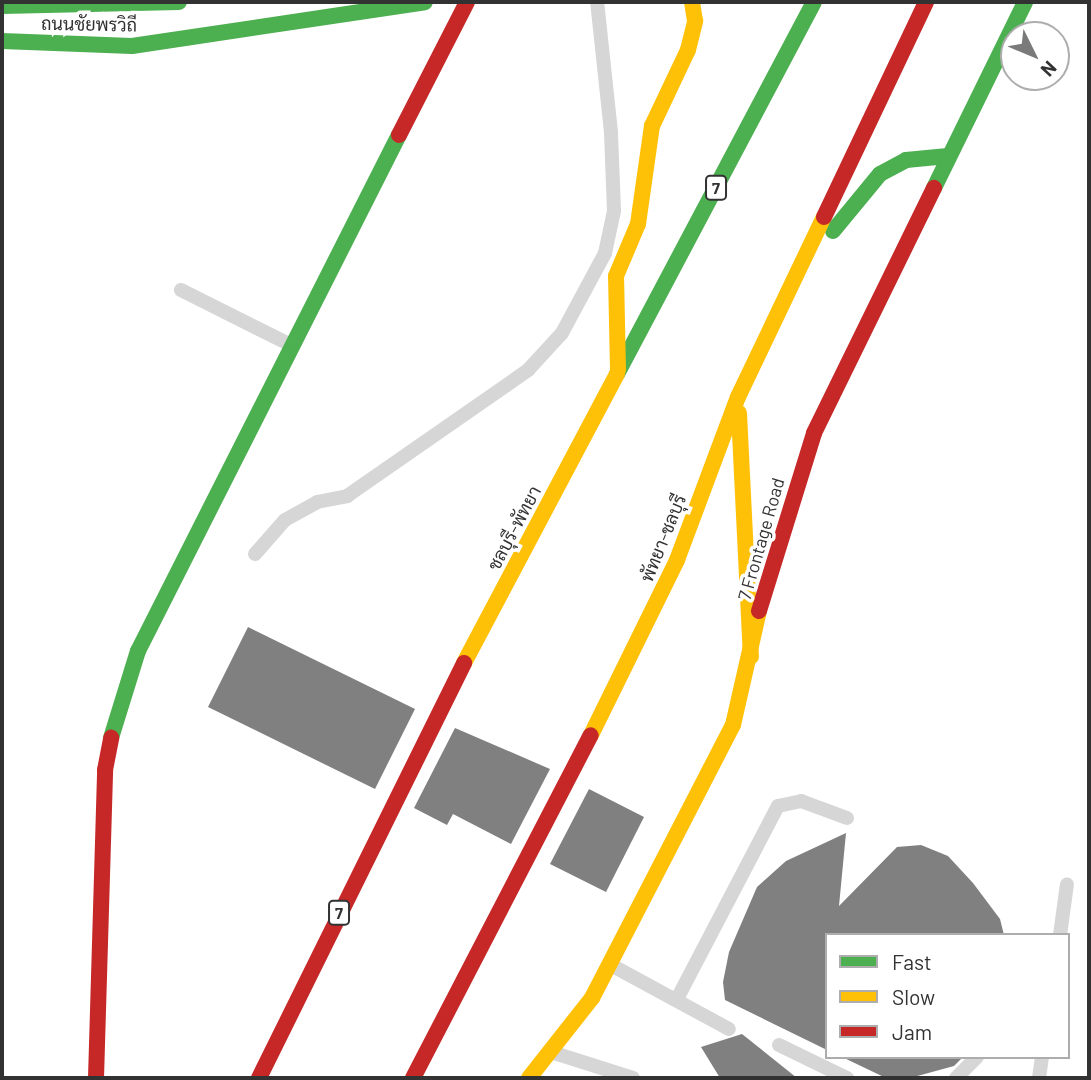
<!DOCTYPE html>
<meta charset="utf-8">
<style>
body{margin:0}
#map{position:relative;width:1091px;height:1080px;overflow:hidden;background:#fff;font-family:Barlow,Sarabun,sans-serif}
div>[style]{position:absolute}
.building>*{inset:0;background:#808080}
.lane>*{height:14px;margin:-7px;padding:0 7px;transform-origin:7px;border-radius:7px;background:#d6d6d6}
.fast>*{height:16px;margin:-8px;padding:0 8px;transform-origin:8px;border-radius:8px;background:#4caf50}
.slow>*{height:16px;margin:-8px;padding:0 8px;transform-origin:8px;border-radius:8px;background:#ffc107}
.jam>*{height:16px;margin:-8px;padding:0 8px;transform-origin:8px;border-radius:8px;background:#c62828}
span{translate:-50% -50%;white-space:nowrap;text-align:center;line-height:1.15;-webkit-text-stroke:7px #fff;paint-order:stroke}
.shield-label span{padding:2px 5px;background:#fff;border:2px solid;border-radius:5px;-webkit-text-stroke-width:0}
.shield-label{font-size:16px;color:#323232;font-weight:700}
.street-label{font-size:18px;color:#323232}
.frame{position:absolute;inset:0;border:4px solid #323232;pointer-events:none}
.legend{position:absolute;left:825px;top:933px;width:245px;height:126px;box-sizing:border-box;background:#fff;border:2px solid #adadad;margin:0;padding:9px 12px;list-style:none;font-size:21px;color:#323232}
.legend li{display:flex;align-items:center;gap:14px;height:35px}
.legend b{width:35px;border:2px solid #adadad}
.north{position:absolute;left:1000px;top:21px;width:70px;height:70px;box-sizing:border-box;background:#fff;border:2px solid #adadad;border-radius:50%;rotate:133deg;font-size:19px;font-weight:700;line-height:28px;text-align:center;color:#323232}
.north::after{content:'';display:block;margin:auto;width:24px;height:32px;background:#7a7a7a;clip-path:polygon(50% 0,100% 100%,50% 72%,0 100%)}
</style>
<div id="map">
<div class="building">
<i style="clip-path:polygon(248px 627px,415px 709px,375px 789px,208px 707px)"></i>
<i style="clip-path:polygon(455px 728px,550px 769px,511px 844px,453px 814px,447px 825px,414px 808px)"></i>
<i style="clip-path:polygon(589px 789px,644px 817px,606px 892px,550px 864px)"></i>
<i style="clip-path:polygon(846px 833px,839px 906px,897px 847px,921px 845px,948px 856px,973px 883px,1000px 919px,1004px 935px,827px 935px,827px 1050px,725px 1000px,723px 982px,729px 952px,757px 887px,786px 861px)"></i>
<i style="clip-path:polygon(742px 1034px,797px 1078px,720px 1078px,701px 1047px)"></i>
<i style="clip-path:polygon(842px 1057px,963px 1057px,954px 1066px,910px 1078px,886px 1078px)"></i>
</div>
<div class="lane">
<i style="left:181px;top:290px;width:123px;rotate:26.6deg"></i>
<i style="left:255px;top:554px;width:45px;rotate:-48.6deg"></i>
<i style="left:285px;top:520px;width:37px;rotate:-29deg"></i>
<i style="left:317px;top:502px;width:31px;rotate:-11deg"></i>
<i style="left:347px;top:496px;width:221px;rotate:-34.8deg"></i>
<i style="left:528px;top:370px;width:50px;rotate:-47.4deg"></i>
<i style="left:562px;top:333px;width:91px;rotate:-61.7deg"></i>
<i style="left:605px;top:253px;width:43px;rotate:-77.9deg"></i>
<i style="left:614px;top:211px;width:79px;rotate:-92.2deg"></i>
<i style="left:611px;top:132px;width:131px;rotate:-96.1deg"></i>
<i style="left:1060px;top:935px;width:51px;rotate:-82.2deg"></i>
<i style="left:611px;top:965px;width:134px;rotate:28.5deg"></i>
<i style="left:677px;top:999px;width:218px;rotate:-62.4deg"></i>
<i style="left:778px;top:806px;width:24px;rotate:-12deg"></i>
<i style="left:801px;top:801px;width:49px;rotate:20.3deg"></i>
<i style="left:779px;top:1045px;width:76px;rotate:25.9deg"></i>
<i style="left:551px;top:1052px;width:86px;rotate:17.6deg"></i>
<i style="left:956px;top:1078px;width:30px;rotate:-45deg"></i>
<i style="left:1039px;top:1078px;width:21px;rotate:-82deg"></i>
</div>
<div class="fast">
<i style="left:2px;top:6px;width:177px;rotate:-1.3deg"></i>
<i style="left:2px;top:41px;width:130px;rotate:2.2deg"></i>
<i style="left:132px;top:46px;width:296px;rotate:-8.5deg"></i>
<i style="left:934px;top:188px;width:207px;rotate:-63.9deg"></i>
<i style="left:833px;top:231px;width:74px;rotate:-50.5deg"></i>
<i style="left:880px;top:174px;width:30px;rotate:-28deg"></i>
<i style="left:906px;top:160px;width:42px;rotate:-5.4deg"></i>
<i style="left:617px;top:374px;width:421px;rotate:-62.1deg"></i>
<i style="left:111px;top:738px;width:91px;rotate:-72.8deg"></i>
<i style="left:138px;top:651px;width:578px;rotate:-63.17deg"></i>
</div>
<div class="slow">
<i style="left:618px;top:370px;width:94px;rotate:-91.2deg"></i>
<i style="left:616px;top:276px;width:56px;rotate:-67.1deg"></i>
<i style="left:638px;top:224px;width:99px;rotate:-81.9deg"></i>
<i style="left:652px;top:126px;width:84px;rotate:-64.7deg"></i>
<i style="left:688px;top:50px;width:30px;rotate:-76deg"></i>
<i style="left:695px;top:21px;width:19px;rotate:-99deg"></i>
<i style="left:739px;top:413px;width:244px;rotate:87.2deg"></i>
<i style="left:464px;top:663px;width:327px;rotate:-62.1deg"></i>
<i style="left:591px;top:735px;width:195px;rotate:-63.8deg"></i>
<i style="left:677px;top:560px;width:174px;rotate:-69.5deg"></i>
<i style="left:738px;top:397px;width:199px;rotate:-64.5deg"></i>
<i style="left:529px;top:1078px;width:102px;rotate:-51.8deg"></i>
<i style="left:592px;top:998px;width:307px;rotate:-62.7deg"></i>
<i style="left:733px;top:725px;width:117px;rotate:-77.2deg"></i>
</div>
<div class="jam">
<i style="left:399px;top:135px;width:149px;rotate:-62.9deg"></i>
<i style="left:824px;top:217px;width:238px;rotate:-64.6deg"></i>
<i style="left:759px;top:611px;width:186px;rotate:-72.8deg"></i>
<i style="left:814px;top:433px;width:273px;rotate:-63.9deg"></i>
<i style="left:96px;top:1078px;width:308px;rotate:-88.3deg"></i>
<i style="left:105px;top:770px;width:33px;rotate:-79deg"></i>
<i style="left:259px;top:1078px;width:463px;rotate:-63.7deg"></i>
<i style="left:413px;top:1078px;width:386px;rotate:-62.6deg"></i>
</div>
<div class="shield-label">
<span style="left:716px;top:188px">7</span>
<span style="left:339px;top:913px">7</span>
</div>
<div class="street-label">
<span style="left:89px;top:24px;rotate:1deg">ถนนชัยพรวิถี</span>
<span style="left:514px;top:528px;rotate:-62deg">ชลบุรี-พัทยา</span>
<span style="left:663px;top:538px;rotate:-68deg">พัทยา-ชลบุรี</span>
<span style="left:761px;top:539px;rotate:-74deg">7 Frontage Road</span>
</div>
<div class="frame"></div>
<ul class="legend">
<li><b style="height:9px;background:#4caf50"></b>Fast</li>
<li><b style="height:9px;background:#ffc107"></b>Slow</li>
<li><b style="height:9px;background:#c62828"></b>Jam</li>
</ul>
<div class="north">N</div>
</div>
